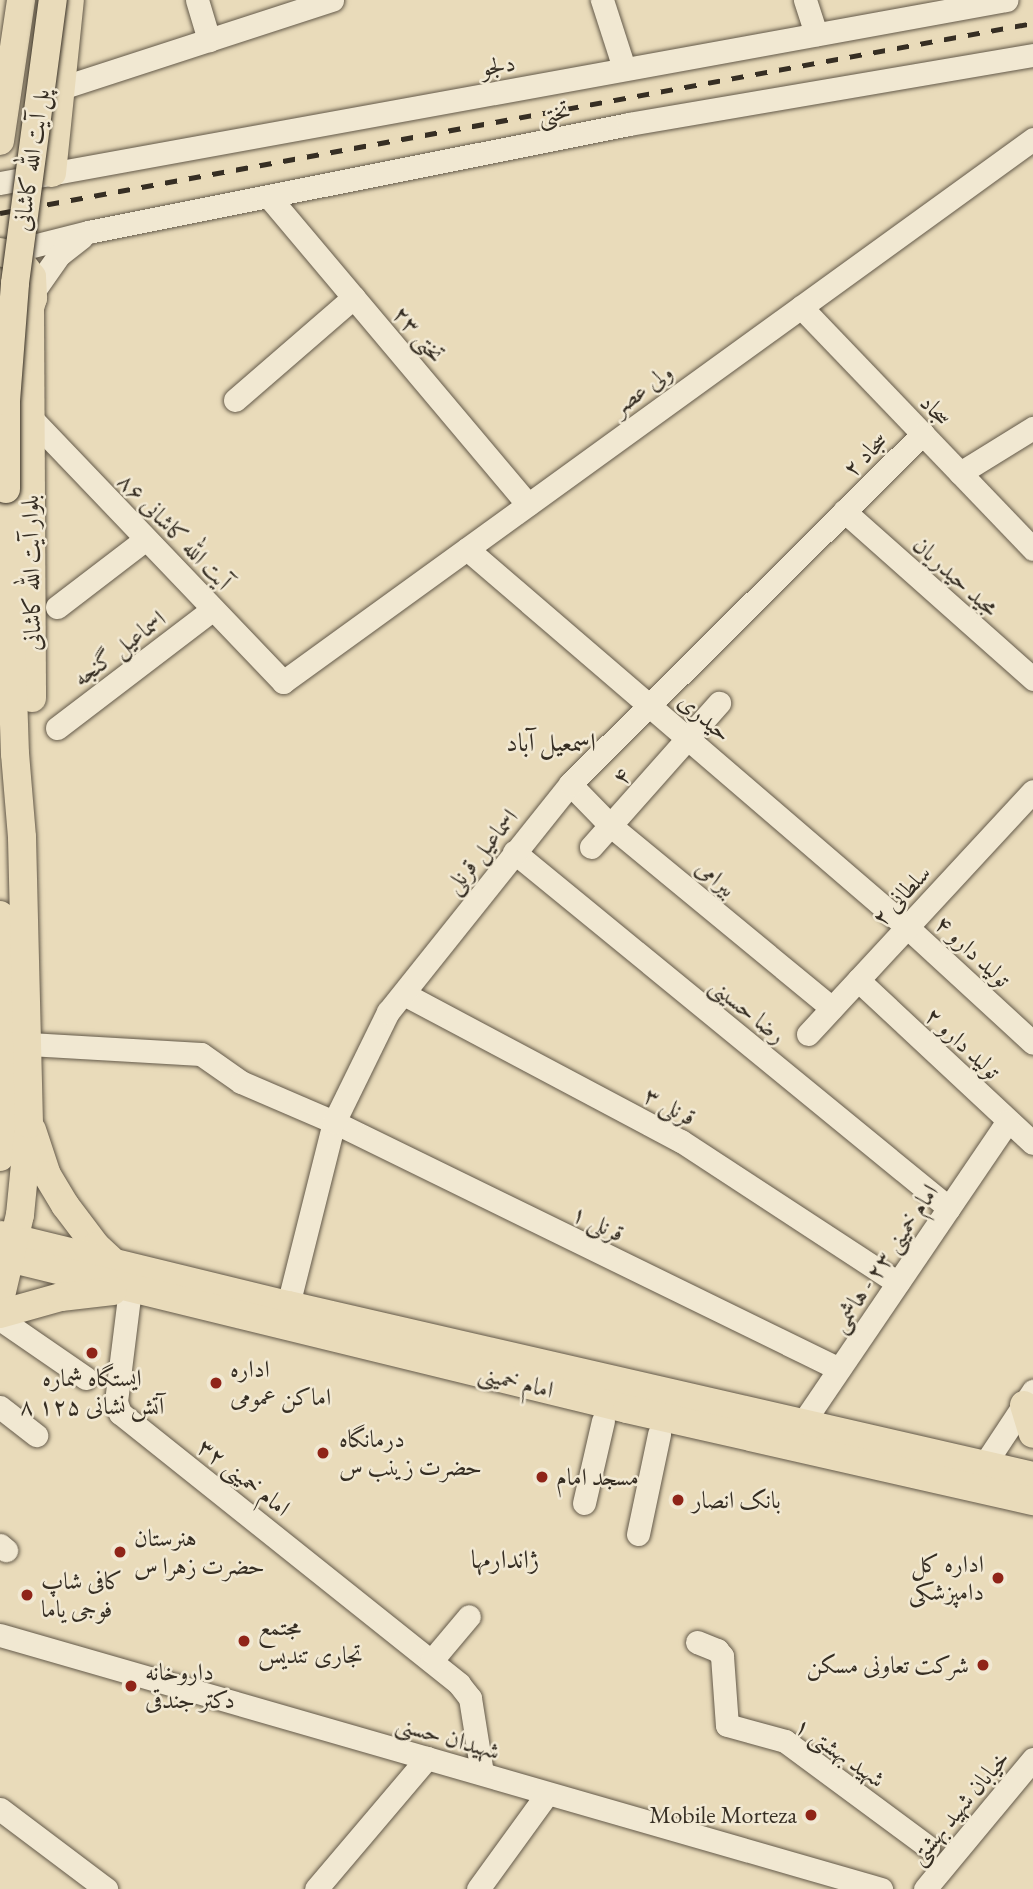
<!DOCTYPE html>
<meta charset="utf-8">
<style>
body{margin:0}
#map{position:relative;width:1033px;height:1889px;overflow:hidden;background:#e9dbba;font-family:"EB Garamond",Amiri,serif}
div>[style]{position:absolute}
.roads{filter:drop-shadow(0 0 2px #635949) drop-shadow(0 0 2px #635949)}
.minor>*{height:23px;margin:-11.5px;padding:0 11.5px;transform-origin:11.5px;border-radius:11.5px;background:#f1e8d2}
.major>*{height:28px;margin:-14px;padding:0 14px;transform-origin:14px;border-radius:14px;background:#e9dbba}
.rail>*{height:5px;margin-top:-2.5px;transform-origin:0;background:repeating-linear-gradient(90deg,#362e23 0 12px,transparent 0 24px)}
.bridges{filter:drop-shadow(0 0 2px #362e23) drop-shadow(0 0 2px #362e23)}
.major-bridge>*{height:28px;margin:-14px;padding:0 14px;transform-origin:14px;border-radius:14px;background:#e9dbba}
.dots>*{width:19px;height:19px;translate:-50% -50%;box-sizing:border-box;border:4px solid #f1e8d2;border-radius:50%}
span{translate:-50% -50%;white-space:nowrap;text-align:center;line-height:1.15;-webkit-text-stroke:5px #f1e8d2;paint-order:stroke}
.street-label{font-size:24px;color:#362e23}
.poi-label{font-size:24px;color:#362e23}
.left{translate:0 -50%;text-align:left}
.right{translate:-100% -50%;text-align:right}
.neighbourhood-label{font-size:26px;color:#362e23}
</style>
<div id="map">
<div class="roads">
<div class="minor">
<i style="left:197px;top:0;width:42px;rotate:73.3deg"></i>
<i style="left:602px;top:0;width:71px;rotate:72.1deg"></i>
<i style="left:805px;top:0;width:36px;rotate:72deg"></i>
<i style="left:61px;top:88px;width:285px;rotate:-18deg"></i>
<i style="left:0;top:183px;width:1023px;rotate:-10.31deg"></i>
<i style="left:269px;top:197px;width:402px;rotate:49.9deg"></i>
<i style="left:5px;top:253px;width:86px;rotate:-14.2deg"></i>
<i style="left:88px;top:232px;width:552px;rotate:-11.29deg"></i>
<i style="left:629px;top:124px;width:410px;rotate:-9.7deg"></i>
<i style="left:35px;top:289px;width:42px;rotate:-54.8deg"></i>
<i style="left:59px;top:255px;width:28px;rotate:-38deg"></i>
<i style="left:801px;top:307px;width:335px;rotate:46.2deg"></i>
<i style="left:235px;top:400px;width:157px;rotate:-40.9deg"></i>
<i style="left:29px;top:416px;width:368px;rotate:46.3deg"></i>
<i style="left:283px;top:682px;width:926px;rotate:-35.9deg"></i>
<i style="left:960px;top:473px;width:86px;rotate:-31.7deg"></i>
<i style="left:844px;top:511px;width:253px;rotate:41.6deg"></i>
<i style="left:467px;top:549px;width:580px;rotate:40.67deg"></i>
<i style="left:907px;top:927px;width:171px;rotate:42.6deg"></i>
<i style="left:57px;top:607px;width:112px;rotate:-37.4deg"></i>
<i style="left:57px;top:728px;width:196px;rotate:-37.3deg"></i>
<i style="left:570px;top:784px;width:59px;rotate:45.7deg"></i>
<i style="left:611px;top:826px;width:286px;rotate:39.5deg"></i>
<i style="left:591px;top:847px;width:193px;rotate:-48.4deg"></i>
<i style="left:514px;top:852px;width:562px;rotate:39.3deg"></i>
<i style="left:858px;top:980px;width:239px;rotate:43deg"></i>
<i style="left:404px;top:994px;width:314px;rotate:28deg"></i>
<i style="left:681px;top:1141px;width:259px;rotate:33.2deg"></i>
<i style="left:808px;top:1034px;width:331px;rotate:-47.2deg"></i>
<i style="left:29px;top:1044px;width:172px;rotate:3.3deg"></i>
<i style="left:201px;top:1054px;width:49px;rotate:35deg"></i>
<i style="left:241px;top:1082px;width:101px;rotate:23.3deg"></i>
<i style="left:334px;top:1122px;width:562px;rotate:26.06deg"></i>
<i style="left:130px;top:1289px;width:114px;rotate:97.1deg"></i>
<i style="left:116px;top:1402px;width:12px;rotate:70deg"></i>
<i style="left:120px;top:1413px;width:434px;rotate:38.6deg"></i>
<i style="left:459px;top:1684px;width:18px;rotate:52deg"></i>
<i style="left:470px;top:1698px;width:76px;rotate:80.9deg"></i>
<i style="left:288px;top:1305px;width:189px;rotate:-75.9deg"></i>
<i style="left:334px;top:1122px;width:123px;rotate:-63.9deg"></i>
<i style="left:388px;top:1012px;width:292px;rotate:-51.4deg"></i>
<i style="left:570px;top:784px;width:497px;rotate:-44.8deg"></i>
<i style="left:0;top:1319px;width:104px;rotate:34.5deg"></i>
<i style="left:0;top:1407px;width:46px;rotate:37.9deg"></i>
<i style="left:802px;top:1424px;width:366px;rotate:-55.8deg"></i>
<i style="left:984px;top:1465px;width:89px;rotate:-56.5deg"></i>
<i style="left:584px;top:1503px;width:84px;rotate:-77deg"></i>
<i style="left:638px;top:1534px;width:102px;rotate:-78.1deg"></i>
<i style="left:0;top:1545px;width:8px;rotate:40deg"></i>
<i style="left:0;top:1635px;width:917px;rotate:16.08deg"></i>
<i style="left:697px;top:1642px;width:22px;rotate:22deg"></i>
<i style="left:717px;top:1650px;width:8px;rotate:50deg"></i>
<i style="left:722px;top:1656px;width:69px;rotate:85.9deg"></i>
<i style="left:727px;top:1725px;width:60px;rotate:15.4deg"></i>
<i style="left:785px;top:1741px;width:178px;rotate:36.5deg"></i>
<i style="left:432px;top:1660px;width:57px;rotate:-49.9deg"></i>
<i style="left:0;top:1809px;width:133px;rotate:37deg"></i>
<i style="left:316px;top:1889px;width:172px;rotate:-49.7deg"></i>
<i style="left:478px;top:1889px;width:117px;rotate:-54deg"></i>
<i style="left:925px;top:1889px;width:169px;rotate:-50.3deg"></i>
</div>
<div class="major">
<i style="left:0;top:141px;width:143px;rotate:-81.5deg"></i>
<i style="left:52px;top:173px;width:174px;rotate:-84.1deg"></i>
<i style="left:0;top:252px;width:18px;rotate:16deg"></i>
<i style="left:17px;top:257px;width:25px;rotate:53deg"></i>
<i style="left:32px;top:277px;width:21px;rotate:87deg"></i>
<i style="left:33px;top:298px;width:10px;rotate:107deg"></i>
<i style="left:30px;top:308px;width:16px;rotate:133deg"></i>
<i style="left:30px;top:308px;width:390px;rotate:89.7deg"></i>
<i style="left:0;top:915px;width:129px;rotate:88.2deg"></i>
<i style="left:4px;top:1044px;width:113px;rotate:92deg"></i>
<i style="left:32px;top:1130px;width:47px;rotate:71.6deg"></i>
<i style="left:47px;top:1175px;width:35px;rotate:59deg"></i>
<i style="left:65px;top:1205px;width:51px;rotate:52.9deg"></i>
<i style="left:96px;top:1246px;width:25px;rotate:43deg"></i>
<i style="left:0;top:1235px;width:296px;rotate:13.7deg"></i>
<i style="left:288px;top:1305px;width:764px;rotate:12.93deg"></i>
<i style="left:0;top:1256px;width:645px;rotate:13.71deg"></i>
<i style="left:627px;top:1409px;width:416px;rotate:12.8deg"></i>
<i style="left:0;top:1300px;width:87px;rotate:-76.8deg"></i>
<i style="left:20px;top:1215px;width:91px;rotate:-84.4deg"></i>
<i style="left:29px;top:1124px;width:287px;rotate:-91.4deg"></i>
<i style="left:22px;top:837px;width:83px;rotate:-94.8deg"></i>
<i style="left:15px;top:754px;width:265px;rotate:-91.9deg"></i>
<i style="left:0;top:1314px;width:63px;rotate:-15.6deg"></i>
<i style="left:61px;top:1297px;width:52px;rotate:-6.6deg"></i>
<i style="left:1024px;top:1405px;width:30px;rotate:73deg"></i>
</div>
</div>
<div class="rail">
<i style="left:0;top:213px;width:1050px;rotate:-10.42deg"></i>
</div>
<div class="bridges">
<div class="major-bridge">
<i style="left:6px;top:489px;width:88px;rotate:-90deg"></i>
<i style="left:6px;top:401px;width:118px;rotate:-85.6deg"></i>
<i style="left:15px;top:283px;width:286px;rotate:-82.4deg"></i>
</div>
</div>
<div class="dots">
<i style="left:92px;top:1353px;background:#8f2418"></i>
<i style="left:216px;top:1383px;background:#8f2418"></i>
<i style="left:323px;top:1453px;background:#8f2418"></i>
<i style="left:542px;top:1477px;background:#8f2418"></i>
<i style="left:678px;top:1500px;background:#8f2418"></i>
<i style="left:120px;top:1552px;background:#8f2418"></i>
<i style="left:998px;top:1578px;background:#8f2418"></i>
<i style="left:27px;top:1595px;background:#8f2418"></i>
<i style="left:244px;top:1641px;background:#8f2418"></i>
<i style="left:983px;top:1665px;background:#8f2418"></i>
<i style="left:131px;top:1686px;background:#8f2418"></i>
<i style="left:811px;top:1815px;background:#8f2418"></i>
</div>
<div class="street-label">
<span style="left:498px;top:65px;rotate:-10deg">دلجو</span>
<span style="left:554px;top:113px;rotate:-11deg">تختی</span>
<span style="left:31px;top:160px;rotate:-82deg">پل آیت الله کاشانی</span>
<span style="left:419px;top:334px;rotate:50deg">تختی ۲۳</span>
<span style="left:642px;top:389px;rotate:-36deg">ولی عصر</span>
<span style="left:936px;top:410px;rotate:46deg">سجاد</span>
<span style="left:865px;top:454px;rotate:-45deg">سجاد ۲</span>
<span style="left:175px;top:531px;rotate:46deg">آیت الله کاشانی ۸۶</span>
<span style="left:31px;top:573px;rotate:-91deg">بلوار آیت الله کاشانی</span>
<span style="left:956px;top:576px;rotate:42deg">مجید حیدریان</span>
<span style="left:119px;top:648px;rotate:-37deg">اسماعیل گنجه</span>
<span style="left:705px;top:717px;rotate:41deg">حیدری</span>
<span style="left:621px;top:776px;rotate:-48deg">۴</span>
<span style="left:481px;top:851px;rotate:-51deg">اسماعیل قرنلی</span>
<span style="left:716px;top:878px;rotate:40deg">بیرامی</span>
<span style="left:901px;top:895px;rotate:-47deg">۲ سلطانی</span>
<span style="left:973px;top:951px;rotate:43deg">تولید دارو ۴</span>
<span style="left:748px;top:1010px;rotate:39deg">رضا حسینی</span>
<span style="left:963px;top:1043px;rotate:43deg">تولید دارو ۲</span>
<span style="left:670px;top:1106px;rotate:29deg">قرنلی ۳</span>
<span style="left:598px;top:1223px;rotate:26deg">قرنلی ۱</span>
<span style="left:884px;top:1258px;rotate:-56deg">امام خمینی ۲۳ - هاشمی</span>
<span style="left:516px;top:1381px;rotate:14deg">امام خمینی</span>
<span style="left:244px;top:1477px;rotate:38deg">امام خمینی ۳۲</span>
<span style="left:448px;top:1737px;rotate:16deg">شهیدان حسنی</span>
<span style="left:840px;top:1752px;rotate:35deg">شهید بهشتی ۱</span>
<span style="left:959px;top:1807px;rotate:-50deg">خیابان شهید بهشتی</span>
</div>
<div class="poi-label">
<span class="left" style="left:230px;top:1383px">اداره<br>اماکن عمومی</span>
<span style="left:92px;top:1392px">ایستگاه شماره<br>۸ آتش نشانی ۱۲۵</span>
<span class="left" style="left:339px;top:1453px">درمانگاه<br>حضرت زینب س</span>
<span class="left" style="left:556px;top:1477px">مسجد امام</span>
<span class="left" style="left:692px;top:1500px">بانک انصار</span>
<span class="left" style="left:134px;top:1552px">هنرستان<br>حضرت زهرا س</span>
<span class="right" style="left:984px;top:1578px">اداره کل<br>دامپزشکی</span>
<span class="left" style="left:41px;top:1595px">کافی شاپ<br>فوجی یاما</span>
<span class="left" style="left:258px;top:1641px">مجتمع<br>تجاری تندیس</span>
<span class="right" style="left:969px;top:1665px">شرکت تعاونی مسکن</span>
<span class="left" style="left:145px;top:1686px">داروخانه<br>دکتر جندقی</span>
<span class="right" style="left:797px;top:1815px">Mobile Morteza</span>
</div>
<div class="neighbourhood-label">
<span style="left:551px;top:743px">اسمعیل آباد</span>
<span style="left:505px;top:1560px">ژاندارمها</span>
</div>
</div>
